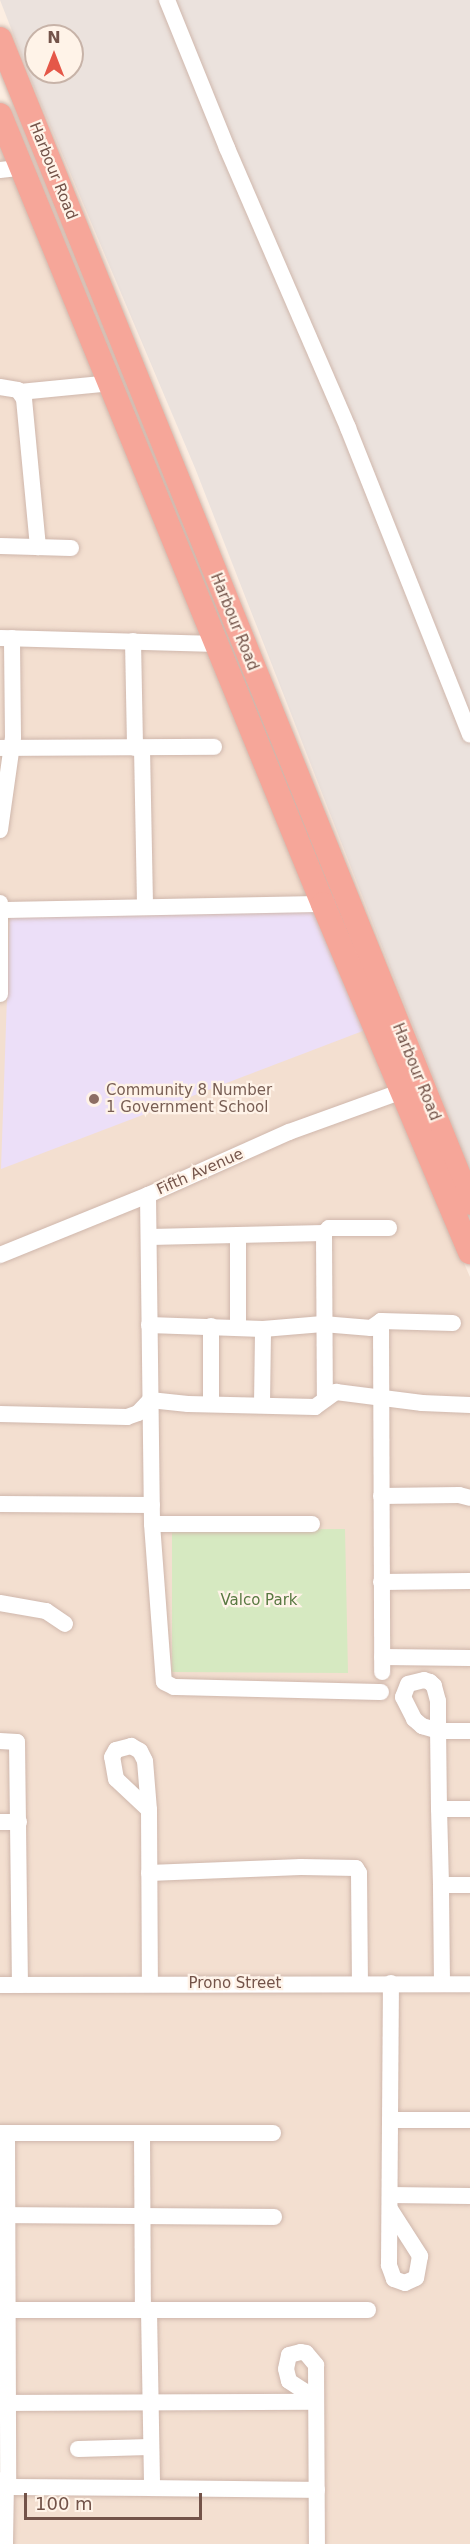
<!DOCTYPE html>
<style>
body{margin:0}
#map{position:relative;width:470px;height:2544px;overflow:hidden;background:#fceee2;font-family:"DejaVu Sans",sans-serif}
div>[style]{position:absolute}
.residential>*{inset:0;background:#f3dfd0}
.industrial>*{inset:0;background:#ebe2dd}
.education>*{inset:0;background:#ecdff8}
.green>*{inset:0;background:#d6e9c1}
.roads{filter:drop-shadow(0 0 2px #cfb7ac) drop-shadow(0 0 2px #cfb7ac)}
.minor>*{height:16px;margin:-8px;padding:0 8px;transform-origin:8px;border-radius:8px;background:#fff}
.highway>*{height:24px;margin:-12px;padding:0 12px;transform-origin:12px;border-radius:12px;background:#f6a699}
.dots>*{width:16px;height:16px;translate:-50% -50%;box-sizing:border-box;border:3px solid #fff3e8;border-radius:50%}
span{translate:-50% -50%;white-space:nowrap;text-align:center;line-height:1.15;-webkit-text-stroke:4.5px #fff3e8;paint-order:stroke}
.street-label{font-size:15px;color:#735349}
.education-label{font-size:15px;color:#785e54}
.left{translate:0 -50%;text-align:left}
.park-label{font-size:15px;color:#587841}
.north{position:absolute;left:24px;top:24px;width:60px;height:60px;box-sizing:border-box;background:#fff3e8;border:2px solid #c7b3a8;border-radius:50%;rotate:0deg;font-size:16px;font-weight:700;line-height:24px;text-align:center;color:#735349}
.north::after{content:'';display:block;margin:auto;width:21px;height:27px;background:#e55748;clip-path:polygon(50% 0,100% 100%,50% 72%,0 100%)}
.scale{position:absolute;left:24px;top:2493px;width:178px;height:27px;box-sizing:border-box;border:3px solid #735349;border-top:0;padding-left:8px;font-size:18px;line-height:21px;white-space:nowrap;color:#735349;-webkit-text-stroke:4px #fff3e8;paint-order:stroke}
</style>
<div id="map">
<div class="residential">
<i style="clip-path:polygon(0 114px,416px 1152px,470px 1277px,470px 2544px,0 2544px)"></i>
</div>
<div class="industrial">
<i style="clip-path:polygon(evenodd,0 0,470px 0,470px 1172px,195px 468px,33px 85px,0 0,36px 36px,72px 36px,72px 72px,36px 72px,36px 36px)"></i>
</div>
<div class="education">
<i style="clip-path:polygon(317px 908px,368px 1029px,1px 1169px,10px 911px)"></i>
</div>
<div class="green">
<i style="clip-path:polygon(345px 1529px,348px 1673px,172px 1672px,172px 1530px)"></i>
</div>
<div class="roads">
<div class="minor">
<i style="left:167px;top:0;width:160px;rotate:67.9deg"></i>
<i style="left:227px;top:148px;width:305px;rotate:66.6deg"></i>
<i style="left:348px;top:428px;width:330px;rotate:68.3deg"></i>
<i style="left:0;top:170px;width:20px;rotate:-6deg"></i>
<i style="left:0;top:387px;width:18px;rotate:9deg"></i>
<i style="left:18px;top:390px;width:11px;rotate:56deg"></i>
<i style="left:24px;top:399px;width:149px;rotate:84.6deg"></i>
<i style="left:20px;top:392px;width:92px;rotate:-5.6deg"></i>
<i style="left:0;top:546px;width:71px;rotate:1.6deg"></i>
<i style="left:0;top:638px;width:218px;rotate:1.6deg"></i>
<i style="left:133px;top:641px;width:107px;rotate:88.9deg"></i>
<i style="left:0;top:748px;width:214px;rotate:-0.3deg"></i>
<i style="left:142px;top:748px;width:159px;rotate:88.9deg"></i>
<i style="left:0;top:830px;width:94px;rotate:-82deg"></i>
<i style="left:13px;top:737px;width:99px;rotate:-90.6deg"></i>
<i style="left:0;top:903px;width:91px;rotate:90deg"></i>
<i style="left:0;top:910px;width:323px;rotate:-1.1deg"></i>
<i style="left:148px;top:1195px;width:329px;rotate:89.3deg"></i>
<i style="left:152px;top:1524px;width:158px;rotate:85.7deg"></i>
<i style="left:164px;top:1682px;width:11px;rotate:27deg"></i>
<i style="left:174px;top:1687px;width:207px;rotate:1.4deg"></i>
<i style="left:324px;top:1233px;width:166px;rotate:89.7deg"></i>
<i style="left:150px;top:1237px;width:174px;rotate:-1.3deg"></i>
<i style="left:324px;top:1233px;width:7px;rotate:-45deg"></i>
<i style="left:329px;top:1228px;width:60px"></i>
<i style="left:0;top:1255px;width:160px;rotate:-22.1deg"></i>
<i style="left:148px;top:1195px;width:154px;rotate:-24.1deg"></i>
<i style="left:289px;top:1132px;width:120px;rotate:-19.9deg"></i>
<i style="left:381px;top:1321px;width:351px;rotate:89.8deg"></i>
<i style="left:149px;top:1325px;width:114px;rotate:2deg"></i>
<i style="left:263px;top:1329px;width:60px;rotate:-4.8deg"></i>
<i style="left:323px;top:1324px;width:48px;rotate:4.8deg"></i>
<i style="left:371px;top:1328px;width:12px;rotate:-35deg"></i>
<i style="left:381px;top:1321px;width:72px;rotate:1.6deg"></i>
<i style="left:211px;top:1326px;width:78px;rotate:90deg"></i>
<i style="left:238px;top:1327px;width:91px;rotate:-90deg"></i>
<i style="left:262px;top:1404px;width:75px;rotate:-89.2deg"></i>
<i style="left:0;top:1414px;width:127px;rotate:1.4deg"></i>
<i style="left:127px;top:1417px;width:12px;rotate:-20deg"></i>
<i style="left:138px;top:1413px;width:18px;rotate:-47deg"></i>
<i style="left:150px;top:1400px;width:38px;rotate:6deg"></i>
<i style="left:188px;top:1404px;width:127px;rotate:1.4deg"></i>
<i style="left:315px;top:1407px;width:26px;rotate:-36deg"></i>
<i style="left:336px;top:1392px;width:87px;rotate:7.3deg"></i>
<i style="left:422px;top:1403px;width:48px;rotate:2.4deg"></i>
<i style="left:381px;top:1496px;width:78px;rotate:-0.7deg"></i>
<i style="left:459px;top:1495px;width:11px;rotate:15deg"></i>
<i style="left:0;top:1504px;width:152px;rotate:0.4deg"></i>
<i style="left:152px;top:1524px;width:160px"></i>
<i style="left:381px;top:1582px;width:89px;rotate:-0.6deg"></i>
<i style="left:0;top:1603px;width:47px;rotate:9.9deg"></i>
<i style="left:46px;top:1611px;width:23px;rotate:34deg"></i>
<i style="left:382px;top:1657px;width:88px;rotate:0.7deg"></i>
<i style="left:0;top:1741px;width:17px;rotate:3deg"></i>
<i style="left:17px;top:1742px;width:243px;rotate:89.3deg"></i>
<i style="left:439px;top:1809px;width:31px"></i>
<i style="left:149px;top:1810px;width:45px;rotate:-136.8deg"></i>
<i style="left:116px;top:1779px;width:22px;rotate:-100deg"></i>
<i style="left:112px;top:1757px;width:8px;rotate:-60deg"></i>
<i style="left:116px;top:1750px;width:16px;rotate:-15deg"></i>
<i style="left:131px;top:1746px;width:10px;rotate:29deg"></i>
<i style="left:140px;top:1751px;width:11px;rotate:63deg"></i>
<i style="left:145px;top:1761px;width:49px;rotate:85.3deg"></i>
<i style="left:149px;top:1810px;width:174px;rotate:89.7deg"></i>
<i style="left:0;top:1822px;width:19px"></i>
<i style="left:149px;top:1873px;width:152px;rotate:-2.3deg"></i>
<i style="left:301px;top:1867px;width:55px;rotate:1deg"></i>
<i style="left:356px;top:1868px;width:6px;rotate:59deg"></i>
<i style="left:359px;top:1873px;width:110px;rotate:89.5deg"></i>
<i style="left:441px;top:1885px;width:29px"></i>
<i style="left:442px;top:1984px;width:99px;rotate:-90.6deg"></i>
<i style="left:441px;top:1885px;width:76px;rotate:-91.5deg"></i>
<i style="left:439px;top:1809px;width:78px;rotate:-90.7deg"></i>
<i style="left:438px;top:1731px;width:30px;rotate:-90deg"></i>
<i style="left:438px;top:1701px;width:16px;rotate:-105deg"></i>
<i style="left:434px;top:1686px;width:6px;rotate:-135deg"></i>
<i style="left:430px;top:1682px;width:6px;rotate:-162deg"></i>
<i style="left:424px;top:1680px;width:16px;rotate:166deg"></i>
<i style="left:408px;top:1684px;width:14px;rotate:111deg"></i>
<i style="left:403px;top:1697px;width:25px;rotate:63deg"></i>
<i style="left:414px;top:1719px;width:11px;rotate:41deg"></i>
<i style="left:422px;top:1726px;width:17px;rotate:17deg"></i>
<i style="left:438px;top:1731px;width:32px"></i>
<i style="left:0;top:1985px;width:470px;rotate:-0.1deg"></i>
<i style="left:390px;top:2120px;width:80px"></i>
<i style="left:0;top:2133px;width:273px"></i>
<i style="left:7px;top:2133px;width:350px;rotate:89.8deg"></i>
<i style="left:8px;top:2483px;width:5px;rotate:53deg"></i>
<i style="left:11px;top:2487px;width:141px;rotate:0.4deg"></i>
<i style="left:142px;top:2133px;width:177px;rotate:89.7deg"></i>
<i style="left:390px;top:2195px;width:80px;rotate:0.7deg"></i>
<i style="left:390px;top:2209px;width:56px;rotate:57.4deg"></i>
<i style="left:420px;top:2256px;width:22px;rotate:100deg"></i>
<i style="left:416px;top:2278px;width:12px;rotate:156deg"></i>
<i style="left:405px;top:2283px;width:12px;rotate:-160deg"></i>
<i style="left:394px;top:2279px;width:15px;rotate:-110deg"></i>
<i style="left:389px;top:2265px;width:282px;rotate:-89.6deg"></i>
<i style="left:0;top:2215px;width:274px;rotate:0.4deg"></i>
<i style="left:0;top:2310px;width:368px"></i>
<i style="left:149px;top:2310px;width:178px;rotate:89deg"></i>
<i style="left:152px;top:2488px;width:165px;rotate:0.7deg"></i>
<i style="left:315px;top:2398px;width:31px;rotate:-147deg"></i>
<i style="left:289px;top:2381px;width:12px;rotate:-104deg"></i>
<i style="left:286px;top:2369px;width:14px;rotate:-78deg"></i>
<i style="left:289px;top:2355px;width:12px;rotate:-14deg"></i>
<i style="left:301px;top:2352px;width:5px;rotate:11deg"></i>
<i style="left:306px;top:2353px;width:16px;rotate:50deg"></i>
<i style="left:316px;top:2365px;width:179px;rotate:89.7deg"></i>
<i style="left:0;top:2403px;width:315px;rotate:-0.2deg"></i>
<i style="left:78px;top:2449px;width:72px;rotate:-1.6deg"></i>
<i style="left:5px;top:2544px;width:66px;rotate:-89.1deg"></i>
</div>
<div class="highway">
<i style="left:0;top:39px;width:1255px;rotate:68.01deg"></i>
<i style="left:0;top:115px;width:853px;rotate:67.74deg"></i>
<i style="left:323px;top:904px;width:378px;rotate:67.1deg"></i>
</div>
</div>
<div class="dots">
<i style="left:94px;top:1099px;background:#8d6e63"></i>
</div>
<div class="street-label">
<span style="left:53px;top:171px;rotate:68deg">Harbour Road</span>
<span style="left:234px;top:622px;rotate:68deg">Harbour Road</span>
<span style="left:416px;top:1072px;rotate:68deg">Harbour Road</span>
<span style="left:200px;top:1172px;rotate:-24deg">Fifth Avenue</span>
<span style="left:235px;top:1984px">Prono Street</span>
</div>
<div class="education-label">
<span class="left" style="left:106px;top:1099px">Community 8 Number<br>1 Government School</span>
</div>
<div class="park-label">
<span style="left:259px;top:1601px">Valco Park</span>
</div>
<div class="north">N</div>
<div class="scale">100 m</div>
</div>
